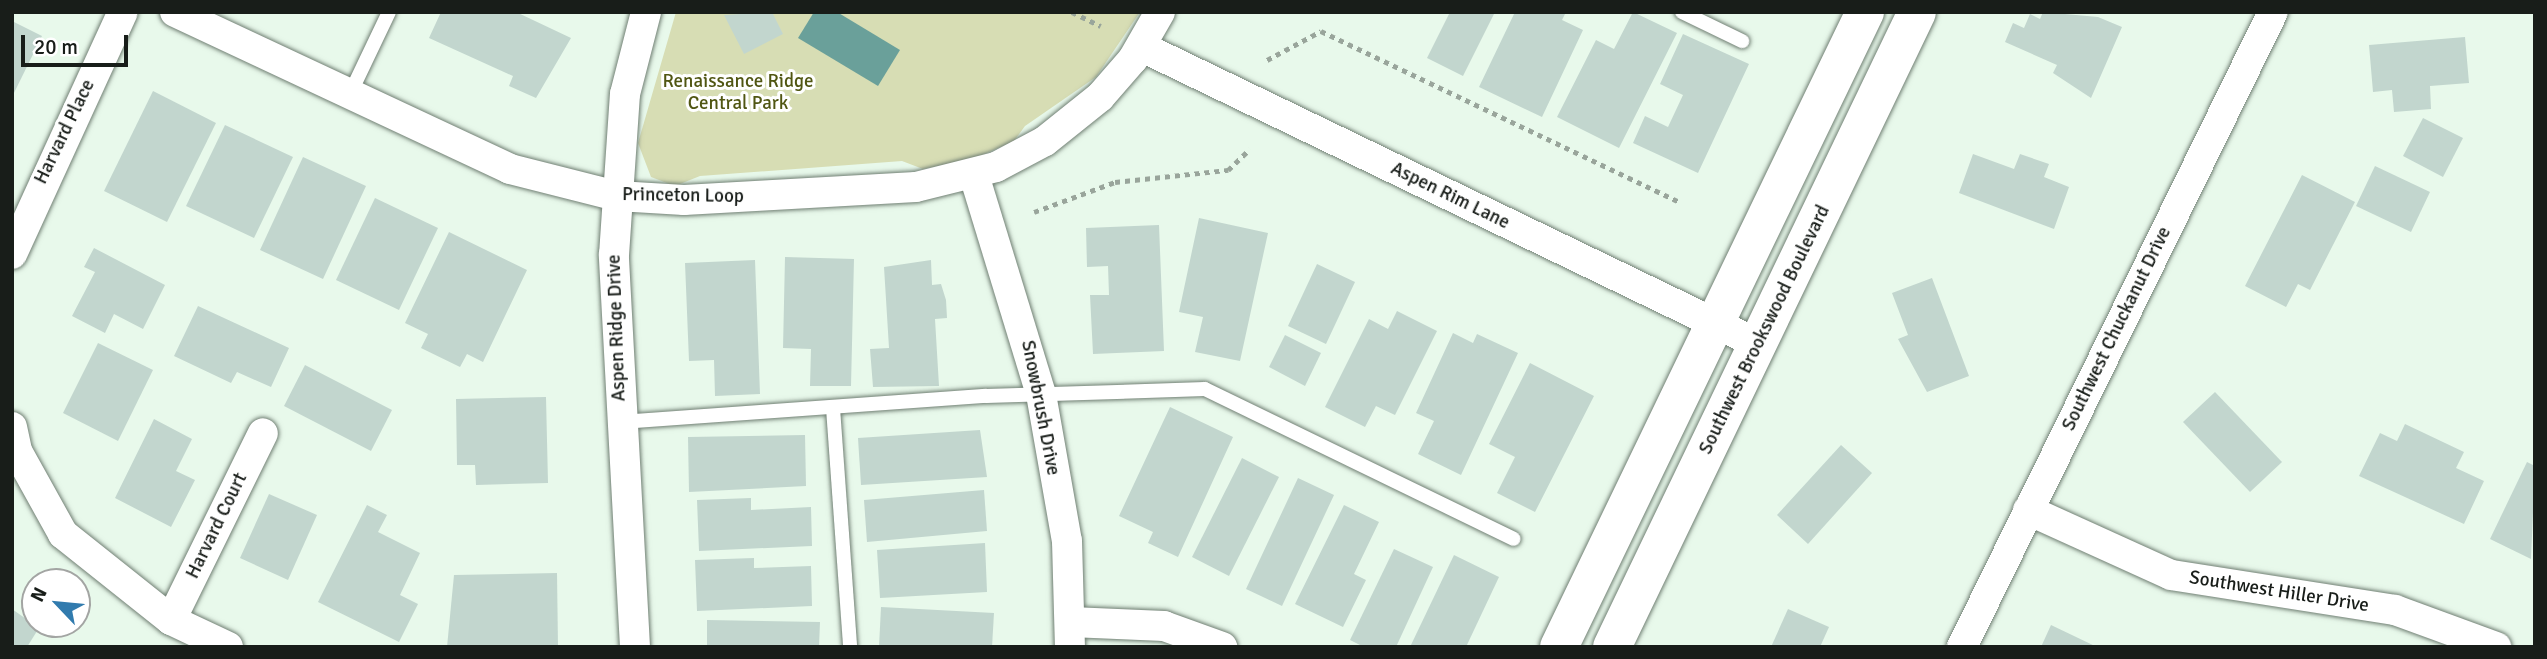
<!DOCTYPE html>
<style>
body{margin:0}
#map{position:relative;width:2547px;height:659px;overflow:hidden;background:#e8f9eb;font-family:Signika,sans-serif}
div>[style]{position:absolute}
.green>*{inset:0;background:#d7ddb4}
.water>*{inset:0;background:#6aa09a}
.building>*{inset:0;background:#c2d6ce}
.path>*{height:4.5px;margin-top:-2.25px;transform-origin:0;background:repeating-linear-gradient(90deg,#99a59b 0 5px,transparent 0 10px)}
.roads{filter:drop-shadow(0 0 2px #707f73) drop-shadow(0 0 2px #707f73)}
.lane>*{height:14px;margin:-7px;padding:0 7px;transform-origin:7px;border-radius:7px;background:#fff}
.street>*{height:30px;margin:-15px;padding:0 15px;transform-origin:15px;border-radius:15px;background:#fff}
.secondary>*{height:38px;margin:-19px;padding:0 19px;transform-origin:19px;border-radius:19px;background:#fff}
span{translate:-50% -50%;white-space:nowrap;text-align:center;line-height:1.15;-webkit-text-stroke:6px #fff;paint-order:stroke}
.park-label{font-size:19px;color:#505612}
.street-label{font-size:19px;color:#181d19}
.frame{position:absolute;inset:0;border:14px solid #181d19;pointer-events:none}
.north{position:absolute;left:21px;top:568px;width:70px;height:70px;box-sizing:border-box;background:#fff;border:2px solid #a3a5a3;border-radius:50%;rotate:296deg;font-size:19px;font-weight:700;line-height:28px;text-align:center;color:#181d19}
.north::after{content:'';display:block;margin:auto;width:24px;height:32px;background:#317bae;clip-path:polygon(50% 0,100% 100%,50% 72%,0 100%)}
.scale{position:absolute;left:21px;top:35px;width:107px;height:32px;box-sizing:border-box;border:4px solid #181d19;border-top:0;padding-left:9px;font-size:21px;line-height:24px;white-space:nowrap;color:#181d19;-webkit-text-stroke:5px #fff;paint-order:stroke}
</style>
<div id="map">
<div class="green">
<i style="clip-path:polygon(676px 12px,1140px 12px,1096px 77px,1025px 126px,1014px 141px,973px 159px,923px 169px,902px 161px,700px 176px,675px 186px,651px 177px,638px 143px)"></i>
</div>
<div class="water">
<i style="clip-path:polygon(814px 12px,837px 12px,900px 50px,878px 86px,798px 38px)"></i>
</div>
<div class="building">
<i style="clip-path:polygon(441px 12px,516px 12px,571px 38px,536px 98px,509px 86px,513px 76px,429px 38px)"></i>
<i style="clip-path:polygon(772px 12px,783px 34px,744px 54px,724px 15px)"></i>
<i style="clip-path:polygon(1450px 12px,1495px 12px,1463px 76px,1427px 58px)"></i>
<i style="clip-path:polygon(1515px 12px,1566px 12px,1562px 20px,1583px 30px,1542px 117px,1479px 87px)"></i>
<i style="clip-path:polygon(1633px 12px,1677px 33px,1619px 148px,1557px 117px,1596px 40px,1614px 49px)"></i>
<i style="clip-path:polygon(2043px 12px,2098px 17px,2122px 27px,2091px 98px,2053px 73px,2057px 65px,2005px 42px,2013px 23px,2024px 28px,2030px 14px,2040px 19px)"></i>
<i style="clip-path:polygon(12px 21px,42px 36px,12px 97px)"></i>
<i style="clip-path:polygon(1683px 34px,1749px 64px,1698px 173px,1633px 143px,1645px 116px,1668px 127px,1683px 95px,1660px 84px)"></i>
<i style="clip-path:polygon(2465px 37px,2469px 83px,2430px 86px,2431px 109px,2394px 112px,2392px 90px,2373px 92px,2369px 45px)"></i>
<i style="clip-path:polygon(153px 91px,216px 123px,167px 222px,104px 191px)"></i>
<i style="clip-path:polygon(2423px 118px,2463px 138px,2443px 177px,2403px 156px)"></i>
<i style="clip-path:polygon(225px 125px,293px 157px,254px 238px,186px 206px)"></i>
<i style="clip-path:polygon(1973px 154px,2014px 169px,2020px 154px,2049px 164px,2044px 177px,2069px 187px,2054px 229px,1959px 193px)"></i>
<i style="clip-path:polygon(303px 157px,366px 186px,323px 279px,260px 250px)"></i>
<i style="clip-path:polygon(2375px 166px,2430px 192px,2411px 232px,2356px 206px)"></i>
<i style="clip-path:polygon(2302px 175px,2355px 202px,2310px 290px,2298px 284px,2286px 307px,2245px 286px)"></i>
<i style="clip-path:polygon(375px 198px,438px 228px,399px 310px,336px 280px)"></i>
<i style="clip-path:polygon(1199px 218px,1268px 233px,1240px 361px,1195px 352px,1203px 317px,1179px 312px)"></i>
<i style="clip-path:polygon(1159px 225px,1164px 351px,1093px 354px,1090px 295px,1109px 295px,1108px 266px,1087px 267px,1086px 228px)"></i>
<i style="clip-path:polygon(449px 232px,527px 270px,483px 362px,467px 354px,460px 367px,421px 348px,428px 334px,405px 323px)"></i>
<i style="clip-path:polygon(94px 248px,165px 285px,143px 329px,114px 314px,105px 333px,72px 316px,95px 272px,84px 267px)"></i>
<i style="clip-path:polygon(785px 257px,854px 259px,851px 386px,810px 386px,811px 349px,783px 348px)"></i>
<i style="clip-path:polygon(755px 260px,760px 394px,715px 396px,714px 360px,689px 361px,685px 263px)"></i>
<i style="clip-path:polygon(931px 260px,932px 285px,941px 284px,946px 300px,947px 318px,935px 319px,939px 386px,873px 387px,870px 349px,889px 348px,884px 267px)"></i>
<i style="clip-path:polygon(1317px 264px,1355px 282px,1326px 344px,1288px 326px)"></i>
<i style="clip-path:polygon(1932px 278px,1969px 376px,1927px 392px,1898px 339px,1908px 335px,1892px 293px)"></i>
<i style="clip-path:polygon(198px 306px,289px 348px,271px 387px,237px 372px,231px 383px,174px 356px)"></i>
<i style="clip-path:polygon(1397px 311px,1437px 331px,1395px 415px,1376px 406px,1365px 427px,1325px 407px,1369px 319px,1388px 329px)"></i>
<i style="clip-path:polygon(1453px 333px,1473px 343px,1477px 334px,1518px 353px,1461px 475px,1418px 454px,1434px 421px,1416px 413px)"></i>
<i style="clip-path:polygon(1285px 335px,1321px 353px,1305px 386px,1269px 367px)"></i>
<i style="clip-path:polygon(98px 343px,153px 370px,118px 441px,63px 413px)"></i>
<i style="clip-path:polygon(1530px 363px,1594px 396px,1535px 512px,1497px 493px,1515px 457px,1489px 444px)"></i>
<i style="clip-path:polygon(305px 365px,392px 410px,371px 451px,284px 406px)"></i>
<i style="clip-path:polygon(2215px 392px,2282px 462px,2250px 492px,2183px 422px)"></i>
<i style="clip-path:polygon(546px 397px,548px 483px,476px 485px,475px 465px,457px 465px,456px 399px)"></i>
<i style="clip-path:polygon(1170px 407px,1233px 437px,1178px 557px,1148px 543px,1153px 532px,1119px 516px)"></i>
<i style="clip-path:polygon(154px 419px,192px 439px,176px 471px,195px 480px,171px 527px,115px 498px)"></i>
<i style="clip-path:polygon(2405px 424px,2464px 452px,2456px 468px,2484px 481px,2464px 524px,2359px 476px,2380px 433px,2397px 441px)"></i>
<i style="clip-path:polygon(980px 430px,987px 477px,861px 485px,858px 438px)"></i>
<i style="clip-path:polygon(805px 435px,806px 486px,689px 492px,688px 437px)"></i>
<i style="clip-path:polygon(1841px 445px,1872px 473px,1808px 544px,1777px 515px)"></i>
<i style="clip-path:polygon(1242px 458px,1279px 477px,1229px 576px,1192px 557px)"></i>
<i style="clip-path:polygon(2527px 462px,2535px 466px,2531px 559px,2490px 539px)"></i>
<i style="clip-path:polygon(1298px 478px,1334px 495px,1282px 606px,1246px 589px)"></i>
<i style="clip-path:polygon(984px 490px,987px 531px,867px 542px,864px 500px)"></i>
<i style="clip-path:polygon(269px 494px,317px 515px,288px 580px,240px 558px)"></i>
<i style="clip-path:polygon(751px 498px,751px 510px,811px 507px,812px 546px,699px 551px,697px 500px)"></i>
<i style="clip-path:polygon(367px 505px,387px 515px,378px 532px,420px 553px,400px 595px,418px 604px,399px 642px,318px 602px)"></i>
<i style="clip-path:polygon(1344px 505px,1379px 522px,1354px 574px,1366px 580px,1343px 627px,1295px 604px)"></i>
<i style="clip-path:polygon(985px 543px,987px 592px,880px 598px,877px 550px)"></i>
<i style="clip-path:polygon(1394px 549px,1433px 567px,1396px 647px,1364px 647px,1350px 640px)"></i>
<i style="clip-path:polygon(1454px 555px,1499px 577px,1466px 647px,1410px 647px)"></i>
<i style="clip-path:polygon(754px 558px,754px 568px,811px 566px,812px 606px,697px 611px,695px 560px)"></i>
<i style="clip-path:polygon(557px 573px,558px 647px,447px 647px,454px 575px)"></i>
<i style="clip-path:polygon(881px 607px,994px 613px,992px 647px,879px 647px)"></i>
<i style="clip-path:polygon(12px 609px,39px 628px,27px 647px,12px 647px)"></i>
<i style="clip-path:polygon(1788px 609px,1829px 627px,1820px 647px,1771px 647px)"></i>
<i style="clip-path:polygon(707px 620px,820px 622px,819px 647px,707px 647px)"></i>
<i style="clip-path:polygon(2051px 625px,2097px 647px,2041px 647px)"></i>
</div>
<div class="path">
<i style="left:1072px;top:12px;width:32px;rotate:26deg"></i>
<i style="left:1267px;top:60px;width:61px;rotate:-28.2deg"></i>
<i style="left:1321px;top:31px;width:398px;rotate:25.5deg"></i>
<i style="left:1034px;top:212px;width:86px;rotate:-20.3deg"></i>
<i style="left:1115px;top:182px;width:114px;rotate:-6.1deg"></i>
<i style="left:1228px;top:170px;width:30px;rotate:-44deg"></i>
</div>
<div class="roads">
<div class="lane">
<i style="left:1682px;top:12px;width:67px;rotate:25.8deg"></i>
<i style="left:349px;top:96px;width:93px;rotate:-64.5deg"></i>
<i style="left:833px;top:408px;width:240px;rotate:85.9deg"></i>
<i style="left:621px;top:422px;width:366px;rotate:-4.1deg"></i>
<i style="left:986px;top:396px;width:219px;rotate:-1.8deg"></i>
<i style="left:1205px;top:389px;width:343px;rotate:25.9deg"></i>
</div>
<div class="street">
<i style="left:175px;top:12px;width:370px;rotate:25.1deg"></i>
<i style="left:510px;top:169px;width:110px;rotate:14.2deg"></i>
<i style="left:617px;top:196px;width:67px;rotate:3.4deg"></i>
<i style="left:684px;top:200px;width:232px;rotate:-3.2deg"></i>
<i style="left:916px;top:187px;width:82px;rotate:-14deg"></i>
<i style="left:996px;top:167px;width:55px;rotate:-28deg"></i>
<i style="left:1045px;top:141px;width:70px;rotate:-38.7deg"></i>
<i style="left:1100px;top:97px;width:50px;rotate:-49deg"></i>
<i style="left:1133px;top:59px;width:54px;rotate:-60.1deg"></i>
<i style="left:1142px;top:47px;width:684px;rotate:25.74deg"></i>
<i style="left:974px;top:175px;width:229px;rotate:73deg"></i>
<i style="left:1041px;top:394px;width:149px;rotate:80deg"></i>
<i style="left:1067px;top:541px;width:106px;rotate:88.4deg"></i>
<i style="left:12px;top:254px;width:266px;rotate:-65.4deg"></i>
<i style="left:12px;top:427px;width:25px;rotate:78deg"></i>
<i style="left:17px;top:451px;width:95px;rotate:61deg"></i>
<i style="left:63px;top:534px;width:138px;rotate:38.5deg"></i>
<i style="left:171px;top:620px;width:63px;rotate:25.3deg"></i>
<i style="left:2028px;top:510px;width:157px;rotate:24.4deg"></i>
<i style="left:2171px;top:575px;width:227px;rotate:8.9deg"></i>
<i style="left:2395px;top:610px;width:108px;rotate:20.1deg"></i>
<i style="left:171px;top:620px;width:208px;rotate:-63.8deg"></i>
<i style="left:1071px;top:622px;width:93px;rotate:2.5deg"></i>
<i style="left:1164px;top:626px;width:62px;rotate:19.9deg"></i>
<i style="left:635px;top:647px;width:393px;rotate:-93.1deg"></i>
<i style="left:614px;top:255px;width:161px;rotate:-86.1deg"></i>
<i style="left:625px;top:94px;width:85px;rotate:-75.6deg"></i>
<i style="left:1962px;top:647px;width:707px;rotate:-63.91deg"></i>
</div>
<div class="secondary">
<i style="left:1559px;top:647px;width:705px;rotate:-64.27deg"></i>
<i style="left:1612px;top:647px;width:704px;rotate:-64.34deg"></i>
</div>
</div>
<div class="park-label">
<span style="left:738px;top:93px">Renaissance Ridge<br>Central Park</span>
</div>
<div class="street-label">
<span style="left:65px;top:132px;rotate:-64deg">Harvard Place</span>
<span style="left:683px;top:196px;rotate:1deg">Princeton Loop</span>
<span style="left:1450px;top:196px;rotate:26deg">Aspen Rim Lane</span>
<span style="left:617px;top:328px;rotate:-92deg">Aspen Ridge Drive</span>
<span style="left:2117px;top:329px;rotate:-64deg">Southwest Chuckanut Drive</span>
<span style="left:1765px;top:330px;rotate:-64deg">Southwest Brookswood Boulevard</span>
<span style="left:1040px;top:408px;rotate:79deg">Snowbrush Drive</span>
<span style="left:217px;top:526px;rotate:-64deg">Harvard Court</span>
<span style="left:2279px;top:592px;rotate:9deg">Southwest Hiller Drive</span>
</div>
<div class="frame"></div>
<div class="north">N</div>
<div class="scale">20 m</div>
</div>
